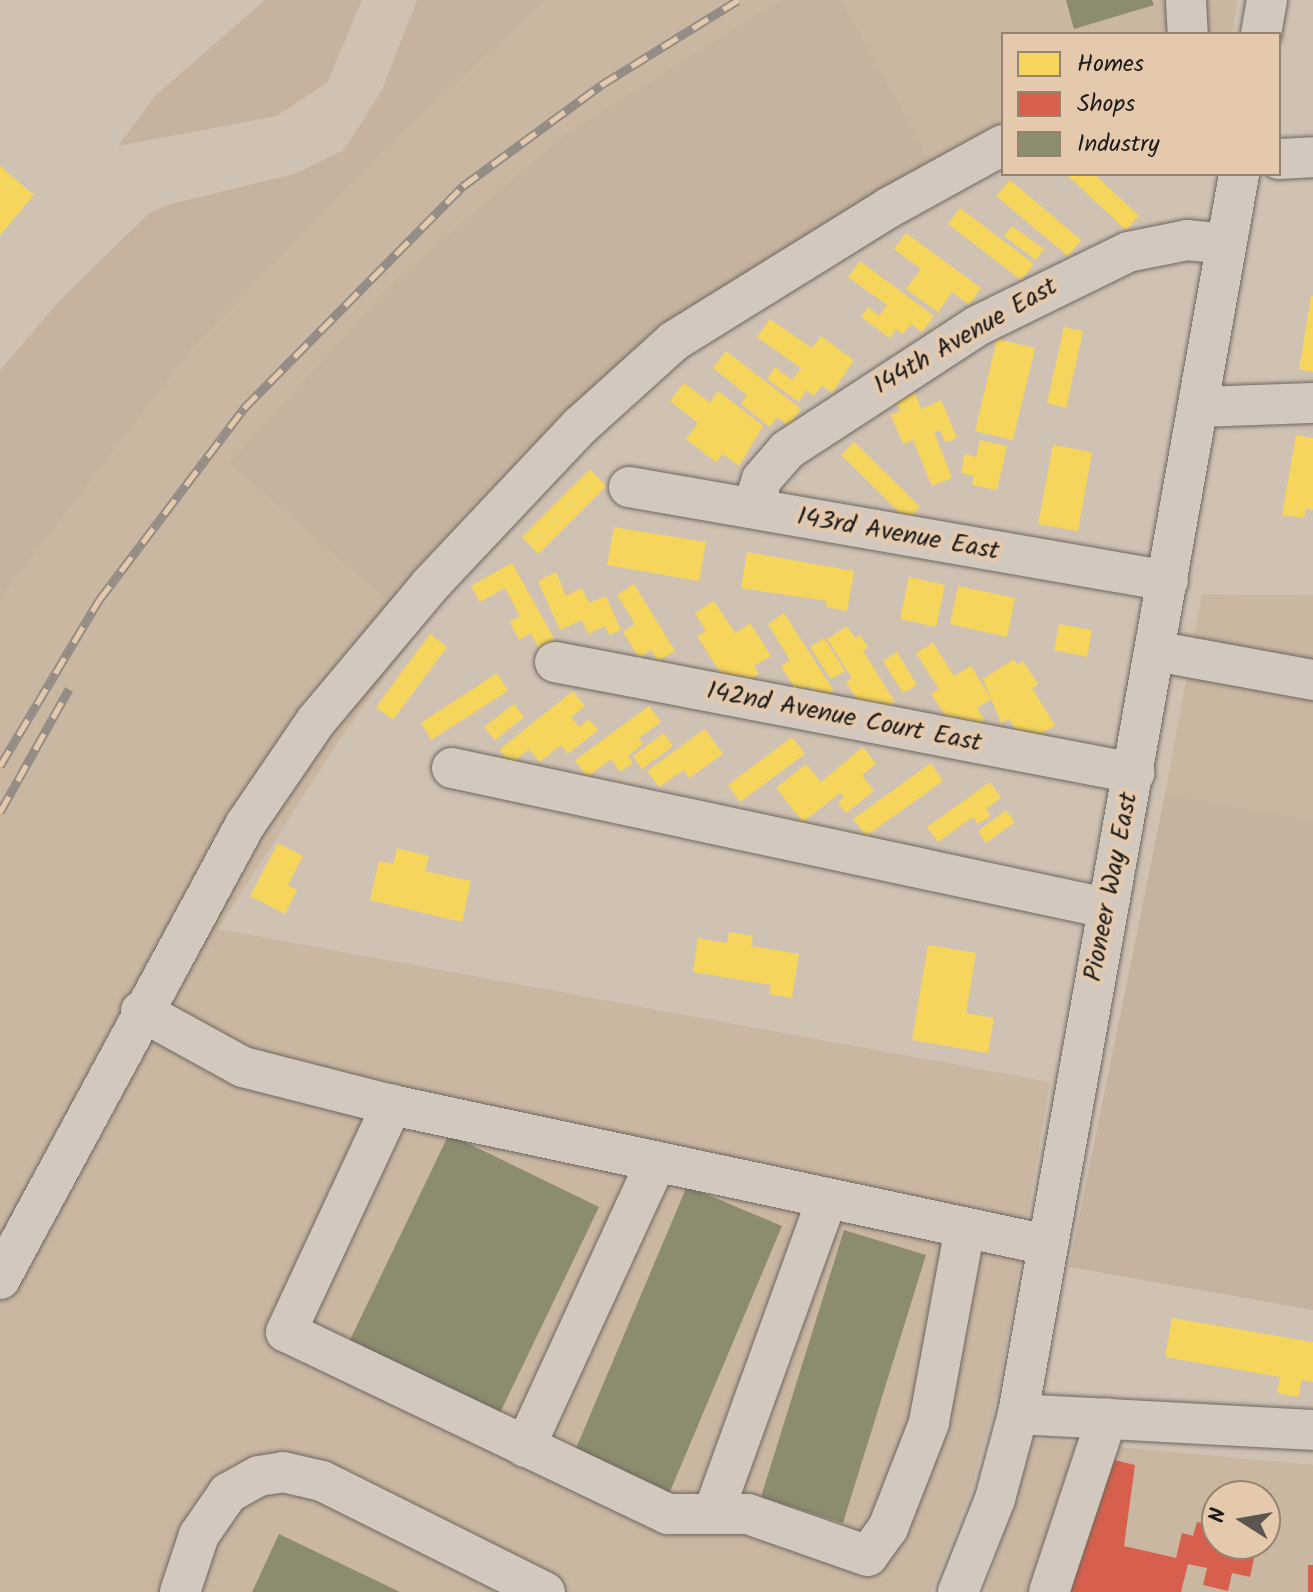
<!DOCTYPE html>
<style>
body{margin:0}
#map{position:relative;width:1313px;height:1592px;overflow:hidden;background:#d0c2b3;font-family:Kalam,sans-serif}
div>[style]{position:absolute}
.built>*{inset:0;background:#cab7a2}
.green>*{inset:0;background:#c6b39f}
.homes>*{inset:0;background:#f6d55c}
.shops>*{inset:0;background:#d6604d}
.industry>*{inset:0;background:#8c8c6e}
.roads{filter:drop-shadow(0 0 2px #6d6760) drop-shadow(0 0 2px #6d6760)}
.minor>*{height:40px;margin:-20px;padding:0 20px;transform-origin:20px;border-radius:20px;background:#d2c8bd}
.rail>*{height:9px;margin-top:-4.5px;transform-origin:0;background:repeating-linear-gradient(90deg,#e5c9ac 0 18px,#948d85 0 36px);box-sizing:border-box;border-block:2px solid #948d85}
span{translate:-50% -50%;white-space:nowrap;text-align:center;line-height:1.15;-webkit-text-stroke:8px #e5c9ac;paint-order:stroke}
.street-label{font-size:26px;color:#1c1c1c}
.legend{position:absolute;left:1001px;top:32px;width:280px;height:144px;box-sizing:border-box;background:#e5c9ac;border:2px solid #958472;margin:0;padding:10px 14px;list-style:none;font-size:24px;color:#1c1c1c}
.legend li{display:flex;align-items:center;gap:16px;height:40px}
.legend b{width:40px;border:2px solid #958472}
.north{position:absolute;left:1201px;top:1480px;width:80px;height:80px;box-sizing:border-box;background:#e5c9ac;border:2px solid #958472;border-radius:50%;rotate:281deg;font-size:22px;font-weight:700;line-height:32px;text-align:center;color:#1c1c1c}
.north::after{content:'';display:block;margin:auto;width:28px;height:36px;background:#5b5651;clip-path:polygon(50% 0,100% 100%,50% 72%,0 100%)}
</style>
<div id="map">
<div class="built">
<i style="clip-path:polygon(546px 0,1238px 0,1232px 34px,1003px 34px,1003px 161px,844px 239px,604px 413px,447px 591px,342px 736px,218px 929px,1050px 1082px,998px 1392px,971px 1490px,931px 1592px,0 1592px,0 599px,191px 350px,385px 149px)"></i>
<i style="clip-path:polygon(1202px 594px,1313px 595px,1313px 820px,1165px 794px)"></i>
<i style="clip-path:polygon(evenodd,1034px 1439px,1313px 1465px,1313px 1592px,985px 1592px,1034px 1439px,1217px 1496px,1265px 1496px,1265px 1544px,1217px 1544px,1217px 1496px)"></i>
</div>
<div class="green">
<i style="clip-path:polygon(265px 0,362px 0,327px 83px,277px 116px,118px 146px,156px 95px)"></i>
<i style="clip-path:polygon(417px 0,546px 0,385px 149px,191px 350px,0 599px,0 370px,61px 299px,148px 214px,167px 205px,294px 174px,344px 150px,382px 90px)"></i>
<i style="clip-path:polygon(781px 0,841px 0,932px 164px,635px 355px,510px 463px,386px 599px,229px 463px,395px 281px,563px 136px)"></i>
<i style="clip-path:polygon(1165px 794px,1313px 820px,1313px 1310px,1069px 1267px)"></i>
</div>
<div class="homes">
<i style="clip-path:polygon(0 166px,34px 195px,0 235px)"></i>
<i style="clip-path:polygon(1066px 174px,1094px 174px,1139px 216px,1126px 230px)"></i>
<i style="clip-path:polygon(1010px 180px,1081px 240px,1068px 256px,996px 196px)"></i>
<i style="clip-path:polygon(960px 208px,1034px 264px,1021px 280px,948px 224px)"></i>
<i style="clip-path:polygon(1012px 226px,1044px 249px,1036px 260px,1004px 236px)"></i>
<i style="clip-path:polygon(906px 233px,981px 288px,969px 305px,952px 292px,938px 312px,906px 289px,921px 269px,894px 249px)"></i>
<i style="clip-path:polygon(860px 261px,934px 316px,922px 332px,911px 324px,903px 334px,896px 329px,890px 338px,861px 317px,868px 307px,879px 316px,887px 305px,848px 277px)"></i>
<i style="clip-path:polygon(1311px 296px,1313px 296px,1313px 372px,1299px 369px)"></i>
<i style="clip-path:polygon(770px 319px,812px 348px,821px 336px,854px 360px,832px 393px,822px 385px,814px 396px,806px 390px,799px 402px,767px 379px,775px 367px,792px 380px,801px 368px,757px 337px)"></i>
<i style="clip-path:polygon(1064px 327px,1083px 331px,1066px 408px,1047px 403px)"></i>
<i style="clip-path:polygon(997px 339px,1035px 348px,1013px 440px,975px 431px)"></i>
<i style="clip-path:polygon(726px 351px,801px 409px,789px 426px,777px 417px,770px 427px,741px 404px,747px 395px,713px 368px)"></i>
<i style="clip-path:polygon(684px 383px,710px 403px,718px 391px,763px 426px,739px 466px,723px 454px,716px 462px,686px 439px,698px 423px,670px 401px)"></i>
<i style="clip-path:polygon(915px 393px,921px 409px,941px 400px,957px 438px,945px 442px,940px 430px,934px 432px,952px 478px,932px 486px,913px 440px,903px 444px,891px 415px,900px 411px,896px 401px)"></i>
<i style="clip-path:polygon(1296px 435px,1313px 438px,1313px 510px,1306px 508px,1304px 518px,1282px 515px)"></i>
<i style="clip-path:polygon(980px 440px,1007px 446px,997px 490px,972px 485px,974px 476px,961px 473px,965px 454px,976px 457px)"></i>
<i style="clip-path:polygon(854px 442px,920px 507px,907px 520px,841px 455px)"></i>
<i style="clip-path:polygon(1053px 445px,1092px 452px,1078px 531px,1038px 524px)"></i>
<i style="clip-path:polygon(590px 469px,606px 486px,538px 554px,522px 537px)"></i>
<i style="clip-path:polygon(614px 527px,706px 542px,699px 581px,607px 565px)"></i>
<i style="clip-path:polygon(747px 552px,854px 571px,847px 611px,826px 607px,827px 601px,741px 588px)"></i>
<i style="clip-path:polygon(512px 563px,555px 640px,539px 649px,531px 633px,519px 640px,510px 622px,520px 616px,505px 588px,480px 602px,471px 586px)"></i>
<i style="clip-path:polygon(556px 572px,566px 596px,582px 588px,589px 603px,606px 596px,621px 630px,609px 635px,605px 626px,588px 634px,582px 620px,560px 630px,538px 581px)"></i>
<i style="clip-path:polygon(909px 577px,945px 585px,936px 627px,900px 619px)"></i>
<i style="clip-path:polygon(634px 584px,675px 651px,658px 661px,651px 650px,639px 658px,623px 632px,635px 624px,617px 595px)"></i>
<i style="clip-path:polygon(958px 586px,1015px 598px,1007px 637px,950px 624px)"></i>
<i style="clip-path:polygon(714px 601px,735px 633px,750px 623px,771px 656px,754px 666px,759px 674px,740px 686px,730px 688px,697px 636px,706px 631px,695px 613px)"></i>
<i style="clip-path:polygon(784px 613px,834px 691px,818px 701px,809px 686px,798px 693px,781px 666px,790px 660px,768px 624px)"></i>
<i style="clip-path:polygon(1059px 624px,1092px 630px,1087px 657px,1054px 650px)"></i>
<i style="clip-path:polygon(847px 626px,855px 638px,860px 635px,868px 647px,863px 651px,895px 702px,875px 715px,862px 707px,846px 682px,852px 678px,827px 639px)"></i>
<i style="clip-path:polygon(430px 634px,447px 647px,393px 720px,376px 707px)"></i>
<i style="clip-path:polygon(824px 638px,845px 671px,831px 679px,810px 647px)"></i>
<i style="clip-path:polygon(933px 643px,954px 676px,971px 666px,991px 699px,977px 708px,984px 720px,967px 731px,959px 716px,950px 722px,931px 694px,939px 689px,916px 653px)"></i>
<i style="clip-path:polygon(897px 652px,917px 685px,903px 693px,883px 661px)"></i>
<i style="clip-path:polygon(1014px 659px,1017px 665px,1023px 661px,1038px 684px,1032px 688px,1055px 725px,1025px 744px,1009px 719px,1001px 723px,983px 679px)"></i>
<i style="clip-path:polygon(497px 673px,508px 691px,431px 740px,421px 723px)"></i>
<i style="clip-path:polygon(573px 691px,585px 706px,571px 717px,579px 727px,589px 719px,598px 730px,568px 754px,561px 745px,540px 762px,529px 749px,511px 764px,499px 750px)"></i>
<i style="clip-path:polygon(514px 704px,524px 717px,495px 740px,484px 727px)"></i>
<i style="clip-path:polygon(649px 706px,661px 722px,639px 738px,643px 744px,628px 756px,633px 763px,620px 772px,611px 759px,587px 777px,575px 760px)"></i>
<i style="clip-path:polygon(705px 729px,723px 754px,689px 778px,684px 770px,659px 787px,647px 771px)"></i>
<i style="clip-path:polygon(664px 733px,673px 746px,642px 769px,633px 756px)"></i>
<i style="clip-path:polygon(792px 737px,805px 754px,740px 802px,728px 785px)"></i>
<i style="clip-path:polygon(863px 747px,876px 764px,862px 775px,874px 791px,846px 813px,838px 803px,844px 797px,840px 793px,803px 822px,776px 788px,806px 764px,821px 782px)"></i>
<i style="clip-path:polygon(931px 763px,943px 781px,866px 836px,853px 819px)"></i>
<i style="clip-path:polygon(990px 782px,1001px 798px,986px 809px,991px 816px,978px 824px,973px 817px,938px 842px,927px 827px)"></i>
<i style="clip-path:polygon(1006px 810px,1015px 822px,986px 843px,978px 831px)"></i>
<i style="clip-path:polygon(278px 843px,303px 856px,288px 885px,297px 890px,285px 914px,250px 896px)"></i>
<i style="clip-path:polygon(397px 848px,429px 856px,425px 871px,471px 881px,462px 922px,370px 900px,379px 861px,393px 864px)"></i>
<i style="clip-path:polygon(729px 932px,753px 936px,751px 946px,799px 954px,792px 998px,769px 994px,771px 985px,693px 972px,698px 938px,727px 943px)"></i>
<i style="clip-path:polygon(928px 945px,976px 953px,966px 1013px,994px 1018px,988px 1053px,912px 1040px)"></i>
<i style="clip-path:polygon(1172px 1318px,1313px 1342px,1313px 1382px,1302px 1380px,1298px 1397px,1277px 1393px,1280px 1377px,1165px 1357px)"></i>
</div>
<div class="shops">
<i style="clip-path:polygon(1102px 1457px,1135px 1465px,1124px 1546px,1176px 1558px,1182px 1533px,1193px 1536px,1197px 1522px,1217px 1526px,1217px 1544px,1257px 1544px,1250px 1577px,1232px 1573px,1228px 1591px,1203px 1585px,1207px 1568px,1188px 1564px,1181px 1592px,1071px 1592px)"></i>
<i style="clip-path:polygon(1308px 1565px,1313px 1565px,1313px 1592px,1308px 1592px)"></i>
</div>
<div class="industry">
<i style="clip-path:polygon(1066px 0,1152px 0,1154px 5px,1074px 29px)"></i>
<i style="clip-path:polygon(449px 1134px,599px 1207px,499px 1415px,349px 1342px)"></i>
<i style="clip-path:polygon(687px 1186px,782px 1226px,669px 1494px,574px 1453px)"></i>
<i style="clip-path:polygon(844px 1230px,926px 1255px,843px 1523px,761px 1497px)"></i>
<i style="clip-path:polygon(279px 1534px,400px 1592px,252px 1592px)"></i>
</div>
<div class="roads">
<div class="minor">
<i style="left:1186px;top:0;width:34px;rotate:87deg"></i>
<i style="left:1261px;top:34px;width:35px;rotate:-80deg"></i>
<i style="left:1279px;top:159px;width:34px;rotate:-3deg"></i>
<i style="left:1199px;top:407px;width:114px;rotate:-2deg"></i>
<i style="left:629px;top:487px;width:547px;rotate:9.89deg"></i>
<i style="left:753px;top:508px;width:30px;rotate:-73deg"></i>
<i style="left:762px;top:479px;width:38px;rotate:-49deg"></i>
<i style="left:787px;top:450px;width:227px;rotate:-33.1deg"></i>
<i style="left:977px;top:326px;width:168px;rotate:-26.1deg"></i>
<i style="left:1128px;top:252px;width:60px;rotate:-11.5deg"></i>
<i style="left:1187px;top:240px;width:38px;rotate:6deg"></i>
<i style="left:1155px;top:651px;width:161px;rotate:10.4deg"></i>
<i style="left:555px;top:662px;width:590px;rotate:10.85deg"></i>
<i style="left:452px;top:768px;width:669px;rotate:12.08deg"></i>
<i style="left:141px;top:1011px;width:116px;rotate:28.8deg"></i>
<i style="left:243px;top:1067px;width:154px;rotate:14.3deg"></i>
<i style="left:965px;top:1228px;width:198px;rotate:100.5deg"></i>
<i style="left:929px;top:1423px;width:113px;rotate:111.3deg"></i>
<i style="left:888px;top:1528px;width:34px;rotate:126deg"></i>
<i style="left:868px;top:1556px;width:127px;rotate:-160.7deg"></i>
<i style="left:748px;top:1514px;width:80px;rotate:180deg"></i>
<i style="left:668px;top:1514px;width:423px;rotate:-154.5deg"></i>
<i style="left:286px;top:1332px;width:251px;rotate:-65deg"></i>
<i style="left:392px;top:1105px;width:670px;rotate:12.06deg"></i>
<i style="left:0;top:1279px;width:516px;rotate:-61.65deg"></i>
<i style="left:245px;top:825px;width:126px;rotate:-55.7deg"></i>
<i style="left:316px;top:721px;width:177px;rotate:-50deg"></i>
<i style="left:430px;top:585px;width:220px;rotate:-46.7deg"></i>
<i style="left:581px;top:425px;width:125px;rotate:-42.1deg"></i>
<i style="left:674px;top:341px;width:254px;rotate:-31.8deg"></i>
<i style="left:890px;top:207px;width:129px;rotate:-28.8deg"></i>
<i style="left:1018px;top:1414px;width:295px;rotate:3.1deg"></i>
<i style="left:525px;top:1447px;width:314px;rotate:-65.3deg"></i>
<i style="left:714px;top:1511px;width:332px;rotate:-70.1deg"></i>
<i style="left:180px;top:1592px;width:60px;rotate:-71.6deg"></i>
<i style="left:199px;top:1535px;width:51px;rotate:-55.4deg"></i>
<i style="left:228px;top:1493px;width:35px;rotate:-29deg"></i>
<i style="left:259px;top:1476px;width:24px;rotate:-9deg"></i>
<i style="left:283px;top:1472px;width:40px;rotate:13deg"></i>
<i style="left:322px;top:1481px;width:249px;rotate:26.5deg"></i>
<i style="left:958px;top:1592px;width:100px;rotate:-68.3deg"></i>
<i style="left:995px;top:1499px;width:88px;rotate:-74.9deg"></i>
<i style="left:1018px;top:1414px;width:1260px;rotate:-79.89deg"></i>
<i style="left:1049px;top:1592px;width:183px;rotate:-71.6deg"></i>
</div>
</div>
<div class="rail">
<i style="left:0;top:766px;width:193px;rotate:-59.2deg"></i>
<i style="left:99px;top:600px;width:241px;rotate:-52.9deg"></i>
<i style="left:244px;top:408px;width:312px;rotate:-45.4deg"></i>
<i style="left:463px;top:186px;width:171px;rotate:-36.2deg"></i>
<i style="left:601px;top:85px;width:161px;rotate:-31.8deg"></i>
<i style="left:0;top:812px;width:141px;rotate:-60.7deg"></i>
</div>
<div class="street-label">
<span style="left:966px;top:337px;rotate:-30deg">144th Avenue East</span>
<span style="left:898px;top:535px;rotate:10deg">143rd Avenue East</span>
<span style="left:844px;top:718px;rotate:11deg">142nd Avenue Court East</span>
<span style="left:1112px;top:887px;rotate:-79deg">Pioneer Way East</span>
</div>
<ul class="legend">
<li><b style="height:22px;background:#f6d55c"></b>Homes</li>
<li><b style="height:22px;background:#d6604d"></b>Shops</li>
<li><b style="height:22px;background:#8c8c6e"></b>Industry</li>
</ul>
<div class="north">N</div>
</div>
